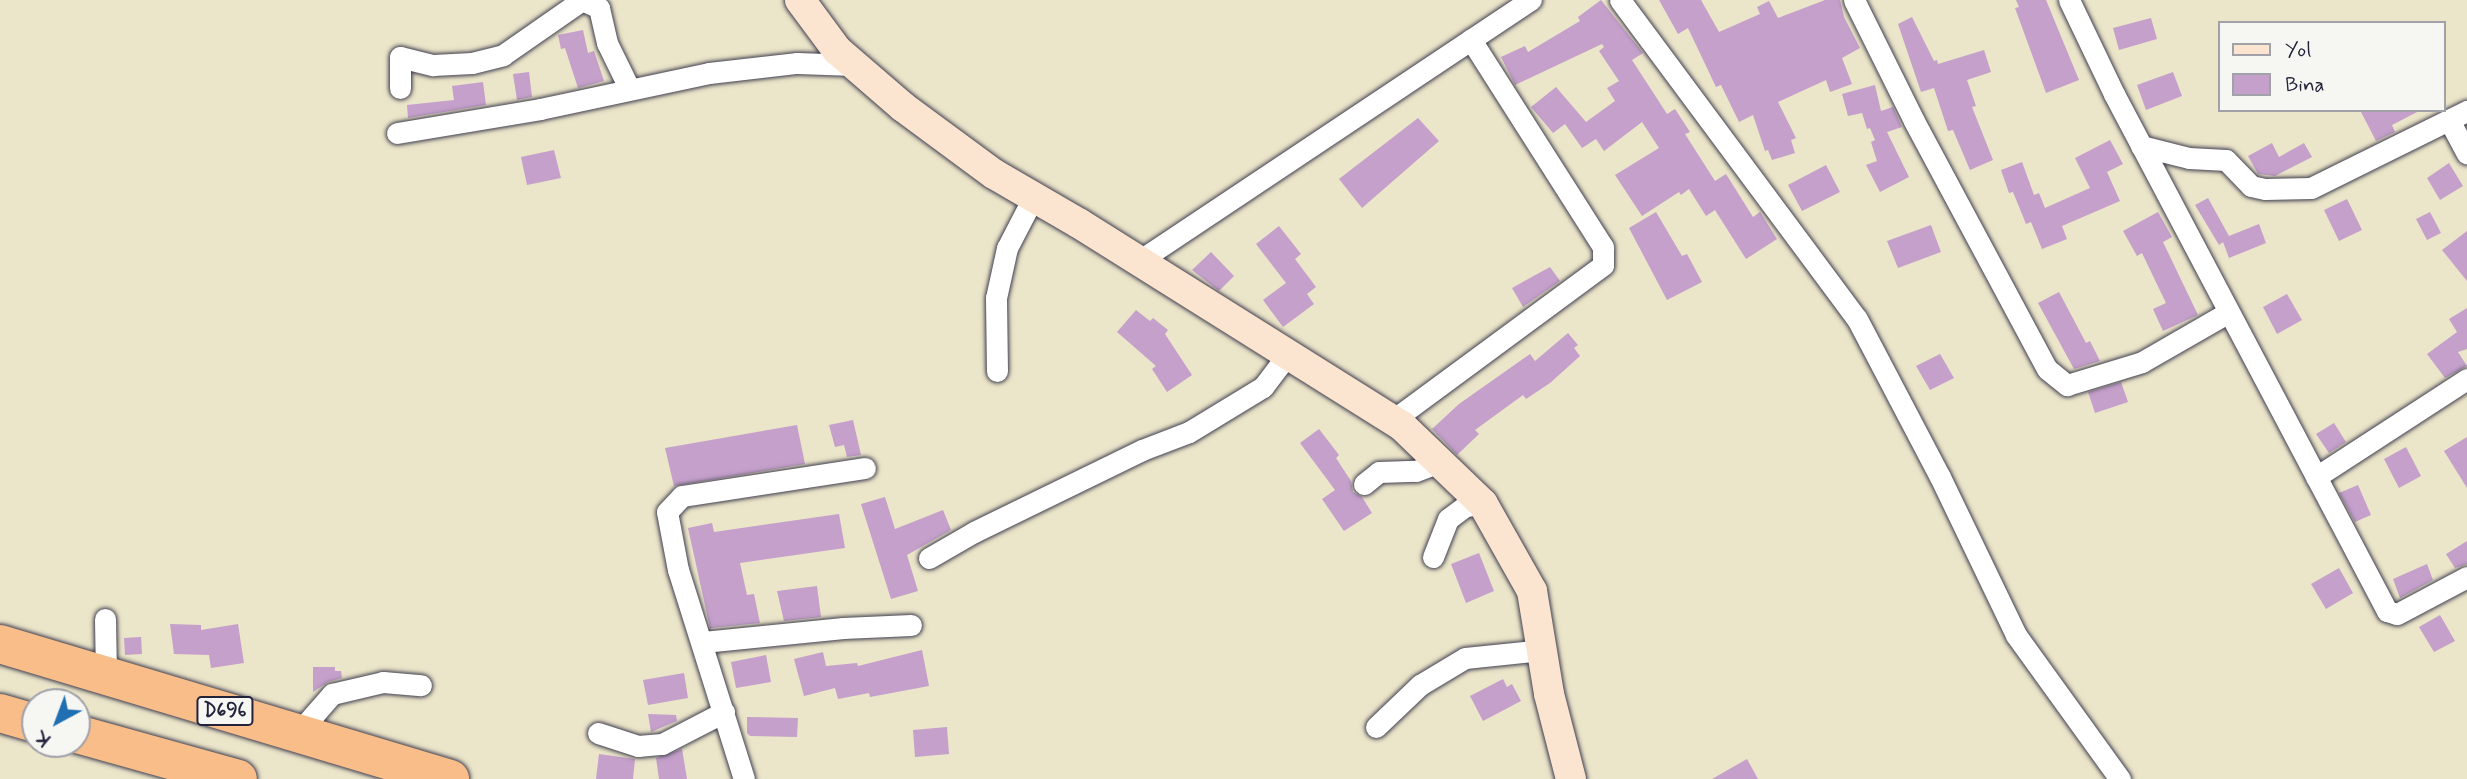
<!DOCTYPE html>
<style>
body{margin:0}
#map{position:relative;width:2467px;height:779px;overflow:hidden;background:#ebe5c9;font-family:Mynerve,sans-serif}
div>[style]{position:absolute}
.building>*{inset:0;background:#c4a0cb}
.roads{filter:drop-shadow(0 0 2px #403f50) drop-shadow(0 0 2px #403f50)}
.street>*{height:21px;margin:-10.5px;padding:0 10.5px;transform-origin:10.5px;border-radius:10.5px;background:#fff}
.secondary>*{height:30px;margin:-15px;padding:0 15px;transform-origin:15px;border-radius:15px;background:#fce5d0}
.highway>*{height:38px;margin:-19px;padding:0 19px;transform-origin:19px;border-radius:19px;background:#f8bd89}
span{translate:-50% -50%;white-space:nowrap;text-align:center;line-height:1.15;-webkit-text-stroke:5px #f6f6f2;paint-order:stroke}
.shield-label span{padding:2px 5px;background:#f6f6f2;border:2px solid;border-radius:5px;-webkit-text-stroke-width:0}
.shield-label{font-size:19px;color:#22223b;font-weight:700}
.legend{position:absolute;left:2218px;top:21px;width:228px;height:91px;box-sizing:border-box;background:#f6f6f2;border:2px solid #a1a1a9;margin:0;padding:9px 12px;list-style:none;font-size:21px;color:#22223b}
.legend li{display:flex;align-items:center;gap:14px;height:35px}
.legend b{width:35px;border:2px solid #a1a1a9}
.north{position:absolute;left:21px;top:688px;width:70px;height:70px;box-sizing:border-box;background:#f6f6f2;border:2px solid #a1a1a9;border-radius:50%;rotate:221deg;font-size:19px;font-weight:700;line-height:28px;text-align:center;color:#22223b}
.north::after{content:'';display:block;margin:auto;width:24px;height:32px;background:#1f6fb2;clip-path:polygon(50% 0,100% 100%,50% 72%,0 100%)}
</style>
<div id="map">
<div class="building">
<i style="clip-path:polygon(1601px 0,1643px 53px,1632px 60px,1667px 114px,1675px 109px,1690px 132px,1685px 134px,1715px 181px,1726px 174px,1753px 217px,1760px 212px,1777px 239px,1746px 259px,1715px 210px,1706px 216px,1689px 189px,1681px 195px,1679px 192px,1642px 216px,1615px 175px,1659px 148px,1642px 122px,1604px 151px,1596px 139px,1582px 148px,1565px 124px,1553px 133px,1531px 107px,1556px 87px,1586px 122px,1615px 101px,1607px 88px,1619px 81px,1599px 51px,1604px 47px,1602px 44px,1515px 85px,1501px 57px,1525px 46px,1528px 52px,1580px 21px,1578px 17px)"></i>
<i style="clip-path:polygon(1659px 0,1701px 0,1719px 32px,1760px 14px,1757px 7px,1769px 1px,1778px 18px,1825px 0,1840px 0,1844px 17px,1860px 48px,1842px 58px,1852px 84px,1830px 92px,1826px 80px,1778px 102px,1796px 138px,1791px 140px,1795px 153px,1772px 160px,1768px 150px,1765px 151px,1753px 115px,1739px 122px,1721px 85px,1716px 87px,1688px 28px,1678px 34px)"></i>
<i style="clip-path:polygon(2016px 0,2046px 0,2079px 80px,2046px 93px,2015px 8px,2019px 7px)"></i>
<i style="clip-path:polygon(1912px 17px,1934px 61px,1937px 60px,1938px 64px,1984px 50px,1991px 72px,1967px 80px,1976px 106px,1972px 107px,1993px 160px,1970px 170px,1953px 130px,1948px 131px,1934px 88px,1921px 92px,1898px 24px)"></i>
<i style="clip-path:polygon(2151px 18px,2157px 39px,2119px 50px,2113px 28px)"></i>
<i style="clip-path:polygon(583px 30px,588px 53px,594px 51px,604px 81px,578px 88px,565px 48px,561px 49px,558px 35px)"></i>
<i style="clip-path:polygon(529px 72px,532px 97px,517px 100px,513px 74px)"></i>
<i style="clip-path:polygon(2173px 72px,2182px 96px,2146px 110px,2137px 85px)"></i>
<i style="clip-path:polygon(483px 82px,486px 105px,408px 118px,407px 105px,454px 100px,452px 86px)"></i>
<i style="clip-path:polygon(1875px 85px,1881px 111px,1893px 107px,1902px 127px,1887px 132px,1909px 177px,1880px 192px,1866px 165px,1877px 161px,1871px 142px,1875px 140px,1870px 128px,1867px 129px,1862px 113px,1848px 116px,1842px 94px)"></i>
<i style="clip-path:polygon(2360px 110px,2421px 110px,2392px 125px,2395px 132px,2376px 141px)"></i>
<i style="clip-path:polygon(1418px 118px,1439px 141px,1362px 208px,1339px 179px)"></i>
<i style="clip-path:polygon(2110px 140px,2123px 164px,2107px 172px,2120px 201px,2062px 226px,2067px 239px,2042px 249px,2031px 222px,2026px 224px,2013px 192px,2009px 193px,2001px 170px,2022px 162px,2034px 195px,2039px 193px,2045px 208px,2090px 188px,2075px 158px)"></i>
<i style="clip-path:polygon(2272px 143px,2279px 157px,2304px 143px,2312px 157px,2275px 176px,2258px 174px,2248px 156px)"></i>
<i style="clip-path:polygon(554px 150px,561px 178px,527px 185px,521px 157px)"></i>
<i style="clip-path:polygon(2449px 163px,2463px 186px,2440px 200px,2427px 178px)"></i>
<i style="clip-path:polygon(1826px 165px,1840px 192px,1802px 211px,1788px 185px)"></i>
<i style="clip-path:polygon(2208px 198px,2229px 236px,2259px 224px,2266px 243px,2229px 258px,2223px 242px,2219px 245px,2195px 205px)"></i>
<i style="clip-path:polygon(2347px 199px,2362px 230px,2339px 241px,2324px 210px)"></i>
<i style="clip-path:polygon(1656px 212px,1682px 256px,1687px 254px,1702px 282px,1667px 300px,1629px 228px)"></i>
<i style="clip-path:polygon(2158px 212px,2172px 237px,2163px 242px,2198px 315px,2163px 331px,2153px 309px,2166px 303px,2142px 253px,2137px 256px,2123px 231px)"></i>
<i style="clip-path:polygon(2430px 212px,2441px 233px,2427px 240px,2416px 219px)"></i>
<i style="clip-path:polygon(1931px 225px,1941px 252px,1898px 268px,1887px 241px)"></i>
<i style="clip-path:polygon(1279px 226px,1301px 254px,1295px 259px,1316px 287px,1307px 294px,1314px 304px,1283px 327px,1263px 300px,1286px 283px,1256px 244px)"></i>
<i style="clip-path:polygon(2467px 231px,2467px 281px,2442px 250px)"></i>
<i style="clip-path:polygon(1211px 252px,1234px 276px,1219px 291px,1192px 270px)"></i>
<i style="clip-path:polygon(1550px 267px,1560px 281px,1523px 307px,1512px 288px)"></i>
<i style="clip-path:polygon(2059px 292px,2086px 343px,2090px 341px,2100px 361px,2074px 369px,2038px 303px)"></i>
<i style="clip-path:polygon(2287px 294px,2302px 320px,2277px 334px,2263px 307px)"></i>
<i style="clip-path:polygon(2467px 308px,2467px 349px,2458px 352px,2467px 366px,2445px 378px,2427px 354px,2457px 332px,2449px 319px)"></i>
<i style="clip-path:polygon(1136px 310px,1150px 321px,1153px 318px,1168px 330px,1165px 334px,1192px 375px,1167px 392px,1152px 369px,1156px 366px,1117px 332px)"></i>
<i style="clip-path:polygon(1568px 333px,1578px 345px,1574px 348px,1580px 356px,1550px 383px,1526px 399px,1523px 395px,1475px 430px,1479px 434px,1457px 455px,1432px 429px,1459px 404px,1530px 354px,1535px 361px)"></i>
<i style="clip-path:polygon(1940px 354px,1954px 378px,1930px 390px,1916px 366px)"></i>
<i style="clip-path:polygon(2121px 382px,2128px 402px,2095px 413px,2088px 392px)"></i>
<i style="clip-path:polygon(853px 420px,861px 455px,847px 457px,844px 445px,835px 447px,829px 425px)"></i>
<i style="clip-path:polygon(2334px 423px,2346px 442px,2329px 453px,2316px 434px)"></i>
<i style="clip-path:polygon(797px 425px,805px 464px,674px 486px,665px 448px)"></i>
<i style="clip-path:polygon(1319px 429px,1339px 455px,1336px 458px,1351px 481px,1353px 492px,1362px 497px,1372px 513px,1344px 531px,1322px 499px,1335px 490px,1300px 443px)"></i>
<i style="clip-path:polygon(2467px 437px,2467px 488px,2444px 451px)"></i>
<i style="clip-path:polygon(2406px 447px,2421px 476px,2399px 488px,2384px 459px)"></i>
<i style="clip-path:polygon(2358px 485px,2371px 515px,2355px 522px,2339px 493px)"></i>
<i style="clip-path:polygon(885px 497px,895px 529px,943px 510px,951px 530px,907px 555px,918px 591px,891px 599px,861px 504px)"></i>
<i style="clip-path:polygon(839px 514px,845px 548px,740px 563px,747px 595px,754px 594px,760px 623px,710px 628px,688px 528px,712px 523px,714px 532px)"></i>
<i style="clip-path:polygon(2467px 541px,2467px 564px,2455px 568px,2446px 554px)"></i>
<i style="clip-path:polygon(1479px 553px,1494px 591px,1466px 603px,1451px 564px)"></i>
<i style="clip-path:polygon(2427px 564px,2433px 580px,2400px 598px,2393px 579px)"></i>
<i style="clip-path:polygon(2339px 568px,2353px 593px,2326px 609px,2311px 584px)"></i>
<i style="clip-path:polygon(817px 586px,821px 617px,784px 621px,777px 591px)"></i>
<i style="clip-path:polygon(2440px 615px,2455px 641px,2434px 652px,2419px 627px)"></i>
<i style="clip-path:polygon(170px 624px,201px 625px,201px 630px,238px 624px,244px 663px,211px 668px,209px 655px,174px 654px)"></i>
<i style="clip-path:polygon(141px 637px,142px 654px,125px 655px,124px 638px)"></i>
<i style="clip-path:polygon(922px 650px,929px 686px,870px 697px,869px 693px,838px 699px,835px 688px,804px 696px,794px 659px,823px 652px,826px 666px,857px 663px,858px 666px)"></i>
<i style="clip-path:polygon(766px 655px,771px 682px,736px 688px,731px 662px)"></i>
<i style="clip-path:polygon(313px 667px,335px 667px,335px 671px,341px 671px,342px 678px,328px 682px,313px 692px)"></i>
<i style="clip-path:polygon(684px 673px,688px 698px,648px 705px,643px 680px)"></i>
<i style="clip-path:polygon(1503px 679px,1507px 687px,1512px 684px,1521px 701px,1483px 721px,1470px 696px)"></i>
<i style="clip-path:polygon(648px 714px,676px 715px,677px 721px,651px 732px)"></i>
<i style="clip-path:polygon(747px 717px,798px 718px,797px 737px,750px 736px,747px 733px)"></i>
<i style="clip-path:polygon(947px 727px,949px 754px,915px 757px,913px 730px)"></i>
<i style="clip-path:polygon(682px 749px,687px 779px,659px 779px,656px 758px)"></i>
<i style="clip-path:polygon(599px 754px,635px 759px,633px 779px,596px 779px)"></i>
<i style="clip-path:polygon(1747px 759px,1758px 779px,1712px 779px)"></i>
</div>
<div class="roads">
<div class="street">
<i style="left:582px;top:0;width:19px;rotate:25deg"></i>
<i style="left:599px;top:8px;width:36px;rotate:77deg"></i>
<i style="left:607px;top:43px;width:50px;rotate:63.9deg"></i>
<i style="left:1620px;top:0;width:397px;rotate:53.4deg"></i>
<i style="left:1857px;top:319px;width:178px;rotate:62.3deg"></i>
<i style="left:1940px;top:477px;width:175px;rotate:64.3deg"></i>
<i style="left:2016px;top:635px;width:178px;rotate:54.2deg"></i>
<i style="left:1854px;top:0;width:135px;rotate:63.6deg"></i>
<i style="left:1914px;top:121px;width:281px;rotate:61.8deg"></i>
<i style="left:2047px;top:369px;width:26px;rotate:39deg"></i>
<i style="left:2067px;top:385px;width:78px;rotate:-17deg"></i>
<i style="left:2142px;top:362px;width:100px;rotate:-29.9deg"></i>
<i style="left:2069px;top:0;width:104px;rotate:64.4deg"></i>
<i style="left:2114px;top:94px;width:585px;rotate:62.16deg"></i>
<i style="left:2387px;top:611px;width:10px;rotate:17deg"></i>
<i style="left:2397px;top:614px;width:79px;rotate:-27.9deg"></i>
<i style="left:400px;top:88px;width:31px;rotate:-90deg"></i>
<i style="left:400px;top:57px;width:34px;rotate:14deg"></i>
<i style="left:433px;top:65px;width:39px;rotate:-3deg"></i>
<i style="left:472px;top:63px;width:32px;rotate:-14deg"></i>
<i style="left:503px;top:55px;width:96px;rotate:-34.8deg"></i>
<i style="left:2449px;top:120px;width:38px;rotate:62deg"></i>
<i style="left:397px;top:133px;width:145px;rotate:-9.5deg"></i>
<i style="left:540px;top:109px;width:173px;rotate:-12deg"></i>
<i style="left:709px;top:73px;width:89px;rotate:-6.5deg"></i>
<i style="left:797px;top:63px;width:57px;rotate:2deg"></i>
<i style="left:2141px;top:146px;width:49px;rotate:14deg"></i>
<i style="left:2189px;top:158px;width:37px;rotate:3deg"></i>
<i style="left:2226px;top:160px;width:36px;rotate:46deg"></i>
<i style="left:2251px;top:186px;width:14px;rotate:12deg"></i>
<i style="left:2265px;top:189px;width:46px;rotate:-1.2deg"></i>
<i style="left:2311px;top:188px;width:174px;rotate:-26.3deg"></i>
<i style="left:1139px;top:261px;width:471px;rotate:-33.7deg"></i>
<i style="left:997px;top:371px;width:73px;rotate:-90.8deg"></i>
<i style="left:996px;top:298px;width:51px;rotate:-77.6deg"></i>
<i style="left:1007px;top:248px;width:59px;rotate:-62.6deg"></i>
<i style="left:1393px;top:420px;width:261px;rotate:-36.4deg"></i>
<i style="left:1603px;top:265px;width:18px;rotate:-90deg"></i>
<i style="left:1603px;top:247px;width:246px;rotate:-122.5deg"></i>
<i style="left:2316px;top:477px;width:180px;rotate:-33deg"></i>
<i style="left:1364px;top:484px;width:19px;rotate:-39deg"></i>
<i style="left:1379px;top:472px;width:37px;rotate:-2deg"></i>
<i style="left:1416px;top:471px;width:25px;rotate:-21deg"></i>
<i style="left:1433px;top:557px;width:41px;rotate:-68.5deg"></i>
<i style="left:1448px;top:519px;width:21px;rotate:-37deg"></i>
<i style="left:1465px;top:506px;width:18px;rotate:-6deg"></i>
<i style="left:929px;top:558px;width:52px;rotate:-30deg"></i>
<i style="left:974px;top:532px;width:187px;rotate:-26deg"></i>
<i style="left:1142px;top:450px;width:50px;rotate:-21deg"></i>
<i style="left:1189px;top:432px;width:87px;rotate:-31.3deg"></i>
<i style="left:1263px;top:387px;width:41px;rotate:-52.9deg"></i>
<i style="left:105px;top:619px;width:57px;rotate:89deg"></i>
<i style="left:703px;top:642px;width:141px;rotate:-5.7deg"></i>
<i style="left:843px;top:628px;width:68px;rotate:-2.5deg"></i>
<i style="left:1376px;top:727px;width:61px;rotate:-43.7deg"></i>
<i style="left:1420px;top:685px;width:52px;rotate:-31deg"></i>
<i style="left:1465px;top:658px;width:77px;rotate:-5.9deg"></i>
<i style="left:298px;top:733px;width:52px;rotate:-48.9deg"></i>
<i style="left:332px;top:694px;width:52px;rotate:-13.2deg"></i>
<i style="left:383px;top:682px;width:38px;rotate:5deg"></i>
<i style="left:598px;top:733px;width:42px;rotate:18deg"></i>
<i style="left:638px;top:746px;width:24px;rotate:-5deg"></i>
<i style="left:662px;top:744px;width:70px;rotate:-27.3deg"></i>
<i style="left:744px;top:779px;width:219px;rotate:-107.5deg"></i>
<i style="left:678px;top:570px;width:59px;rotate:-100.7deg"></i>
<i style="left:667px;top:512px;width:22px;rotate:-47deg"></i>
<i style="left:682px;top:496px;width:185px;rotate:-8.7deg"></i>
</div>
<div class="secondary">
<i style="left:800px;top:0;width:62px;rotate:53.5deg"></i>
<i style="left:837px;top:50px;width:87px;rotate:40.8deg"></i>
<i style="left:903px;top:107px;width:113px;rotate:36.4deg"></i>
<i style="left:994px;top:174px;width:99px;rotate:30.2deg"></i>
<i style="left:1080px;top:224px;width:380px;rotate:32.1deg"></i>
<i style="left:1402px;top:426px;width:112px;rotate:43.9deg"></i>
<i style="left:1483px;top:504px;width:100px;rotate:60.6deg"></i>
<i style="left:1532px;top:591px;width:104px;rotate:80.6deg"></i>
<i style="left:1549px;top:694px;width:88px;rotate:75.5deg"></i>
</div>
<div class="highway">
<i style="left:0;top:644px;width:470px;rotate:16.7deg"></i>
<i style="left:0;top:713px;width:36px;rotate:16deg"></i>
<i style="left:77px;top:734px;width:167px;rotate:15.6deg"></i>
</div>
</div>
<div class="shield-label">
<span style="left:225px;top:711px">D696</span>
</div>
<ul class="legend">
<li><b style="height:9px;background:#fce5d0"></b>Yol</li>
<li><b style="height:19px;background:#c4a0cb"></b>Bina</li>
</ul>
<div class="north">K</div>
</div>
